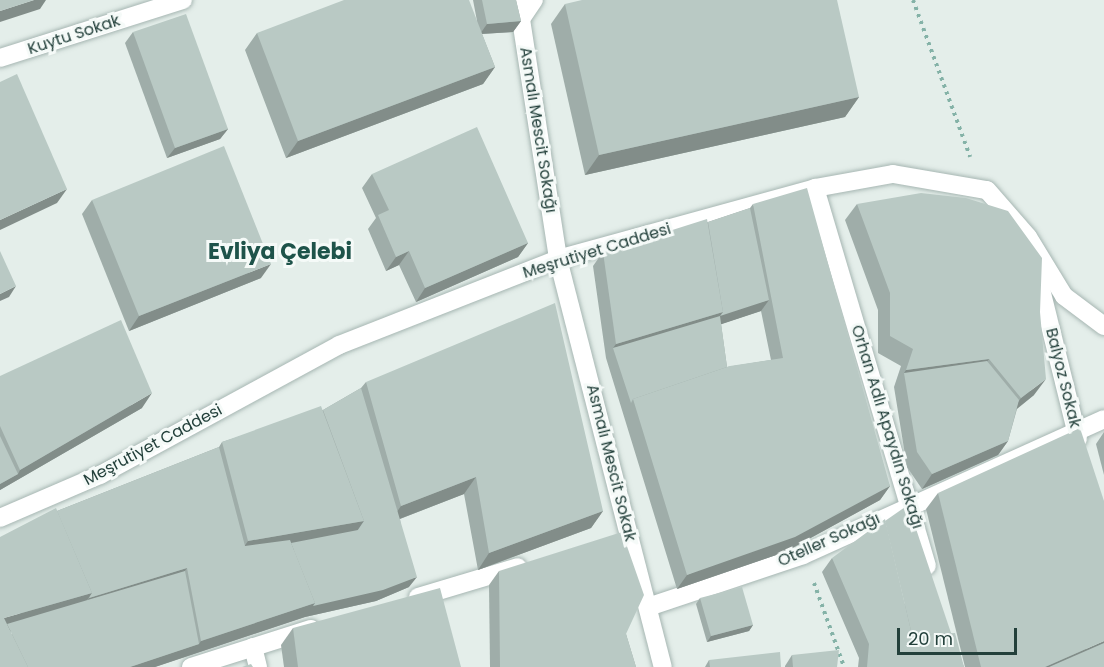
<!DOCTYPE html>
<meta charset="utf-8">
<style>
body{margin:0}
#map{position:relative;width:1104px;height:667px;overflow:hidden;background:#e4eeea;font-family:Poppins,sans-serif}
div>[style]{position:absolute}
.path>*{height:4px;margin-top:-2px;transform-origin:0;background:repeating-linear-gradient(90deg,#84b2a7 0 3px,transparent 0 7.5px)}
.roads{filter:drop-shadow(0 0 2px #a6b6b2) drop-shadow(0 0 2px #a6b6b2)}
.minor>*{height:18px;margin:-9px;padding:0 9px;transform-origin:9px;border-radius:9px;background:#fff}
.wall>*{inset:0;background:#9fada9}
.shaded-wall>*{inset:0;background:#828d89}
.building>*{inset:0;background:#b9c9c4}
span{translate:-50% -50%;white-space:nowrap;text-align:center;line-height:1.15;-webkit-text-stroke:6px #f5faf8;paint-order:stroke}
.street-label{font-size:16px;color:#23403b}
.district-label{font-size:22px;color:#1e534a;font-weight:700}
.scale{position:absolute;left:897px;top:628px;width:120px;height:27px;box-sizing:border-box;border:3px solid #23403b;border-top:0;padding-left:8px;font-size:18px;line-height:21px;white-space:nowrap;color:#23403b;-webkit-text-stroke:4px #f5faf8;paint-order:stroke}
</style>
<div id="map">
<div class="path">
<i style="left:913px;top:0;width:167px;rotate:70deg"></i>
<i style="left:814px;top:583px;width:89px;rotate:70.3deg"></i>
</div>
<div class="roads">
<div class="minor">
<i style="left:518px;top:0;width:262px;rotate:81.2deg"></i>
<i style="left:558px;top:259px;width:421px;rotate:75.6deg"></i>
<i style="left:521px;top:19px;width:23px;rotate:-56deg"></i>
<i style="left:0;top:58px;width:192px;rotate:-17.6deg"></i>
<i style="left:815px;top:188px;width:394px;rotate:73.5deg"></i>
<i style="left:1035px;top:265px;width:179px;rotate:76.1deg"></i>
<i style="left:0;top:518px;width:109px;rotate:-23.3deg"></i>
<i style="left:100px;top:475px;width:272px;rotate:-28.5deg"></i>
<i style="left:339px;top:345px;width:235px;rotate:-21.4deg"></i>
<i style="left:558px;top:259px;width:267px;rotate:-15.4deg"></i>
<i style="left:815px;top:188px;width:79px;rotate:-10.2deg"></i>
<i style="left:893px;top:174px;width:95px;rotate:9.7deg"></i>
<i style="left:987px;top:190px;width:62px;rotate:48.9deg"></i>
<i style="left:1028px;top:237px;width:69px;rotate:58.6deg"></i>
<i style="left:1064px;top:296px;width:50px;rotate:36.9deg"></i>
<i style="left:418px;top:597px;width:104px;rotate:-16.7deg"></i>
<i style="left:648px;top:607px;width:163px;rotate:-18.5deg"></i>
<i style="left:803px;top:555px;width:330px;rotate:-24.3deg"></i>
<i style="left:253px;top:647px;width:21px;rotate:76deg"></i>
<i style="left:191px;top:667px;width:126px;rotate:-17.6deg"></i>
</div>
</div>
<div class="wall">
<i style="clip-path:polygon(473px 0,516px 0,521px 21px,513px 32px,482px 34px,495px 67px,483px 84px,286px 158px,245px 50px,257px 33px,477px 21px)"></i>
<i style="clip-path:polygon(565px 4px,859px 97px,845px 117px,585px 175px,551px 24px)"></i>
<i style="clip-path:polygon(133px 32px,228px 129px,220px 139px,167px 158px,125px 43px)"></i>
<i style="clip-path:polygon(372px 174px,528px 243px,518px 257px,416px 302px,399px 265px,386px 271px,368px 229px,376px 218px,362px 188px)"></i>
<i style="clip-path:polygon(92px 200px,261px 278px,129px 331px,82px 214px)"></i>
<i style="clip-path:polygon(evenodd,753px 204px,890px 486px,880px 500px,785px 552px,677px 589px,606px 358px,593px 266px,603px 252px,708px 222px,750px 208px,753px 204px,761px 311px,771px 360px,727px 367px,721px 324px,761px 311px)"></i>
<i style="clip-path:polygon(857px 204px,1034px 395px,1017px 409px,1008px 441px,998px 455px,922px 489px,907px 467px,894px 387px,901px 366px,878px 353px,878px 310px,845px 220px)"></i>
<i style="clip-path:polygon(0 376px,142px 408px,0 490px)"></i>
<i style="clip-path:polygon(366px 382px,603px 511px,591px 528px,478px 570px,464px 494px,400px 519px,409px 587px,376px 601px,305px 617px,155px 667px,0 667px,57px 511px,219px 447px,222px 442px,323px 410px,361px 388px)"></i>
<i style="clip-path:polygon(1104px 432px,1104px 475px,1096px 444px)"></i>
<i style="clip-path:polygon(938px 493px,1104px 667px,965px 667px,926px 509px)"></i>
<i style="clip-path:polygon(832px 558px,951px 633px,964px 667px,858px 667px,859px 658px,822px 572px)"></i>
<i style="clip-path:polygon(499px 571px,626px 634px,636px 667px,490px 667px,489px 585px)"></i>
<i style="clip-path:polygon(700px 598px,753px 625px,749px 631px,707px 642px,696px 604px)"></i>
<i style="clip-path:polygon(293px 628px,461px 667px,284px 667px,281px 645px)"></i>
<i style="clip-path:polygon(792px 655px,837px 667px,785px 667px,785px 666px)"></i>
<i style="clip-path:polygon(709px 660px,781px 667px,705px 667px)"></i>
</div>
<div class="shaded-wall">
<i style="clip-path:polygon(34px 0,46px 0,40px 9px,0 22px,0 11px)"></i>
<i style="clip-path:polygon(521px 21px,513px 32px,480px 34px,487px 24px)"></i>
<i style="clip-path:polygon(495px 67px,483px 84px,286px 158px,298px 141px)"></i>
<i style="clip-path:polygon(859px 97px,845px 117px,585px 175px,599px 155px)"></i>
<i style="clip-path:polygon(228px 129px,220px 139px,167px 158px,175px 148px)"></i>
<i style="clip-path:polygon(67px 189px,57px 203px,0 230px,0 220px)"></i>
<i style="clip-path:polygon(528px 243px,518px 257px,416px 302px,425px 288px)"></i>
<i style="clip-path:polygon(409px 251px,399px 265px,386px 271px,396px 257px)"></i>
<i style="clip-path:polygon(271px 264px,261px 278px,129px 331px,139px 316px)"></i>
<i style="clip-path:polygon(16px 286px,9px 297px,0 301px,0 294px)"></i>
<i style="clip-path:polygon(769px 300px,761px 311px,713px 327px,613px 348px,616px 344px,723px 312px)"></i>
<i style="clip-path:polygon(989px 359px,977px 376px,904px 373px,906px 370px)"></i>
<i style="clip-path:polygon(1046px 379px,1034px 395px,1009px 415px,1021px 398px)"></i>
<i style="clip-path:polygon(152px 393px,142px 408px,0 490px,0 484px,18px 474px,20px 470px)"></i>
<i style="clip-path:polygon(1008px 441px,998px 455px,922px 489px,932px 474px)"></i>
<i style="clip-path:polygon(476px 477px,464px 494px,389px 523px,401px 506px)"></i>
<i style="clip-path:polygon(890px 486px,880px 500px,785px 552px,677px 589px,687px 575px)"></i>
<i style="clip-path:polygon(603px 511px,591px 528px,478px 570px,489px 553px)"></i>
<i style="clip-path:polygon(364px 521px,350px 541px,235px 560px,248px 541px)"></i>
<i style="clip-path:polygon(187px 568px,177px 582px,79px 612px,89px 598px)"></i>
<i style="clip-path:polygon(417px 577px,409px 587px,376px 601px,305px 617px,155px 667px,130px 667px,199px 644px,201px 641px,315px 603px)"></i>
<i style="clip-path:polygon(92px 593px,79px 612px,2px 634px,4px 618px)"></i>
<i style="clip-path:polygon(753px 625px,749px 631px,707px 642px,711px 636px)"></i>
<i style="clip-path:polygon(1104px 641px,1104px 652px,1071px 667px,1045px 667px)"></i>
</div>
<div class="building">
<i style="clip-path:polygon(0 0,34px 0,0 11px)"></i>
<i style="clip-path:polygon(344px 0,469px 0,495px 67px,298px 141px,257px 33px)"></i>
<i style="clip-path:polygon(482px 0,516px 0,521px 21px,487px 24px)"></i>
<i style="clip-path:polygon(582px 0,837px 0,859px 97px,599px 155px,565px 4px)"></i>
<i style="clip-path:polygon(186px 14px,228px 129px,175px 148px,133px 32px)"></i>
<i style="clip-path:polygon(17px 74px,67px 189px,0 220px,0 82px)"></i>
<i style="clip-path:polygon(477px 127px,528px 243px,425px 288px,409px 251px,396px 257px,378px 215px,389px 210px,372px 174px)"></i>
<i style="clip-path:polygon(224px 146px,271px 264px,139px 316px,92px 200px)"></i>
<i style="clip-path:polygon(807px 188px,890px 486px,795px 537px,687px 575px,633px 399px,730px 366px,783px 358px,753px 204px)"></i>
<i style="clip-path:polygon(921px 193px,966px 198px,1008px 211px,1042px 258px,1040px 312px,1046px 379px,1021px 398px,989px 359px,906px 370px,913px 349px,890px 336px,890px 293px,857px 204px)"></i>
<i style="clip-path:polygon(750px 208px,769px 300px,720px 316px,723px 312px,708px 222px)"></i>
<i style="clip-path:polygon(707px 219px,723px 312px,616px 344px,603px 252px)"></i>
<i style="clip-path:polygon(0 251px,16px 286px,0 294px)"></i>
<i style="clip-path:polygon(555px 303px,603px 511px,489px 553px,476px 477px,401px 506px,366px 382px)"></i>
<i style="clip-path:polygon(720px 316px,727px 367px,633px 399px,631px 403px,613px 348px)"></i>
<i style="clip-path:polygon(121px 320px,152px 393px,20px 470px,0 426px,0 376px)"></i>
<i style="clip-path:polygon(987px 361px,1019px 400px,1008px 441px,932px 474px,917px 452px,904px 373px)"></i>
<i style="clip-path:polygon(361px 388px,417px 577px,383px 590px,313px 606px,315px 603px,291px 543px,358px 530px,364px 521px,323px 410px)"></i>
<i style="clip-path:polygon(321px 406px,364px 521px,248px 541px,222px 442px)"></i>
<i style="clip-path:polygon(1080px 428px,1104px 501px,1104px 641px,1045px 667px,981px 667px,938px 493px)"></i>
<i style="clip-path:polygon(0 436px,18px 474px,0 484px)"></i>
<i style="clip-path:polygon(219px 447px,245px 546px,290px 540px,315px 603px,201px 641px,187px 568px,89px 598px,92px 593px,57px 511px)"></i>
<i style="clip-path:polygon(908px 505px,951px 633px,912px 635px,885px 521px)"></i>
<i style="clip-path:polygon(56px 508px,92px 593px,4px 618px,28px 667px,0 667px,0 537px)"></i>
<i style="clip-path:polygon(885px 519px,912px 635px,955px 633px,964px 667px,867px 667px,869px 644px,832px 558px)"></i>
<i style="clip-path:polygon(622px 532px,644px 595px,626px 634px,636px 667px,500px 667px,499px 571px)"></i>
<i style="clip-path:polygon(185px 571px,199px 644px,130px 667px,28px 667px,7px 624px)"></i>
<i style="clip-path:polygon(742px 587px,753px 625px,711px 636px,700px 598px)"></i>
<i style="clip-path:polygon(440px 588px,461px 667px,298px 667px,293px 628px)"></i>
<i style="clip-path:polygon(1104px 643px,1104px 667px,1049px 667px)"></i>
<i style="clip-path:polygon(839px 650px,837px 667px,793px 667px,792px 655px)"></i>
<i style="clip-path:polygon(780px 652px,781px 667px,710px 667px,709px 660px)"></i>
<i style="clip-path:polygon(251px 664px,253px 667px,242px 667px)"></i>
</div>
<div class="street-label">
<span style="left:74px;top:35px;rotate:-18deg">Kuytu Sokak</span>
<span style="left:538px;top:130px;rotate:81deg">Asmalı Mescit Sokağı</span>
<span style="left:597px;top:251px;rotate:-17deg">Meşrutiyet Caddesi</span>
<span style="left:1063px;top:378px;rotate:76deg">Balyoz Sokak</span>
<span style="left:887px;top:427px;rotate:73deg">Orhan Adlı Apaydın Sokağı</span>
<span style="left:153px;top:445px;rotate:-28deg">Meşrutiyet Caddesi</span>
<span style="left:611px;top:463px;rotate:76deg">Asmalı Mescit Sokak</span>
<span style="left:829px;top:540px;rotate:-24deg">Oteller Sokağı</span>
</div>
<div class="district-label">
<span style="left:280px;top:252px">Evliya Çelebi</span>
</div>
<div class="scale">20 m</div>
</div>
